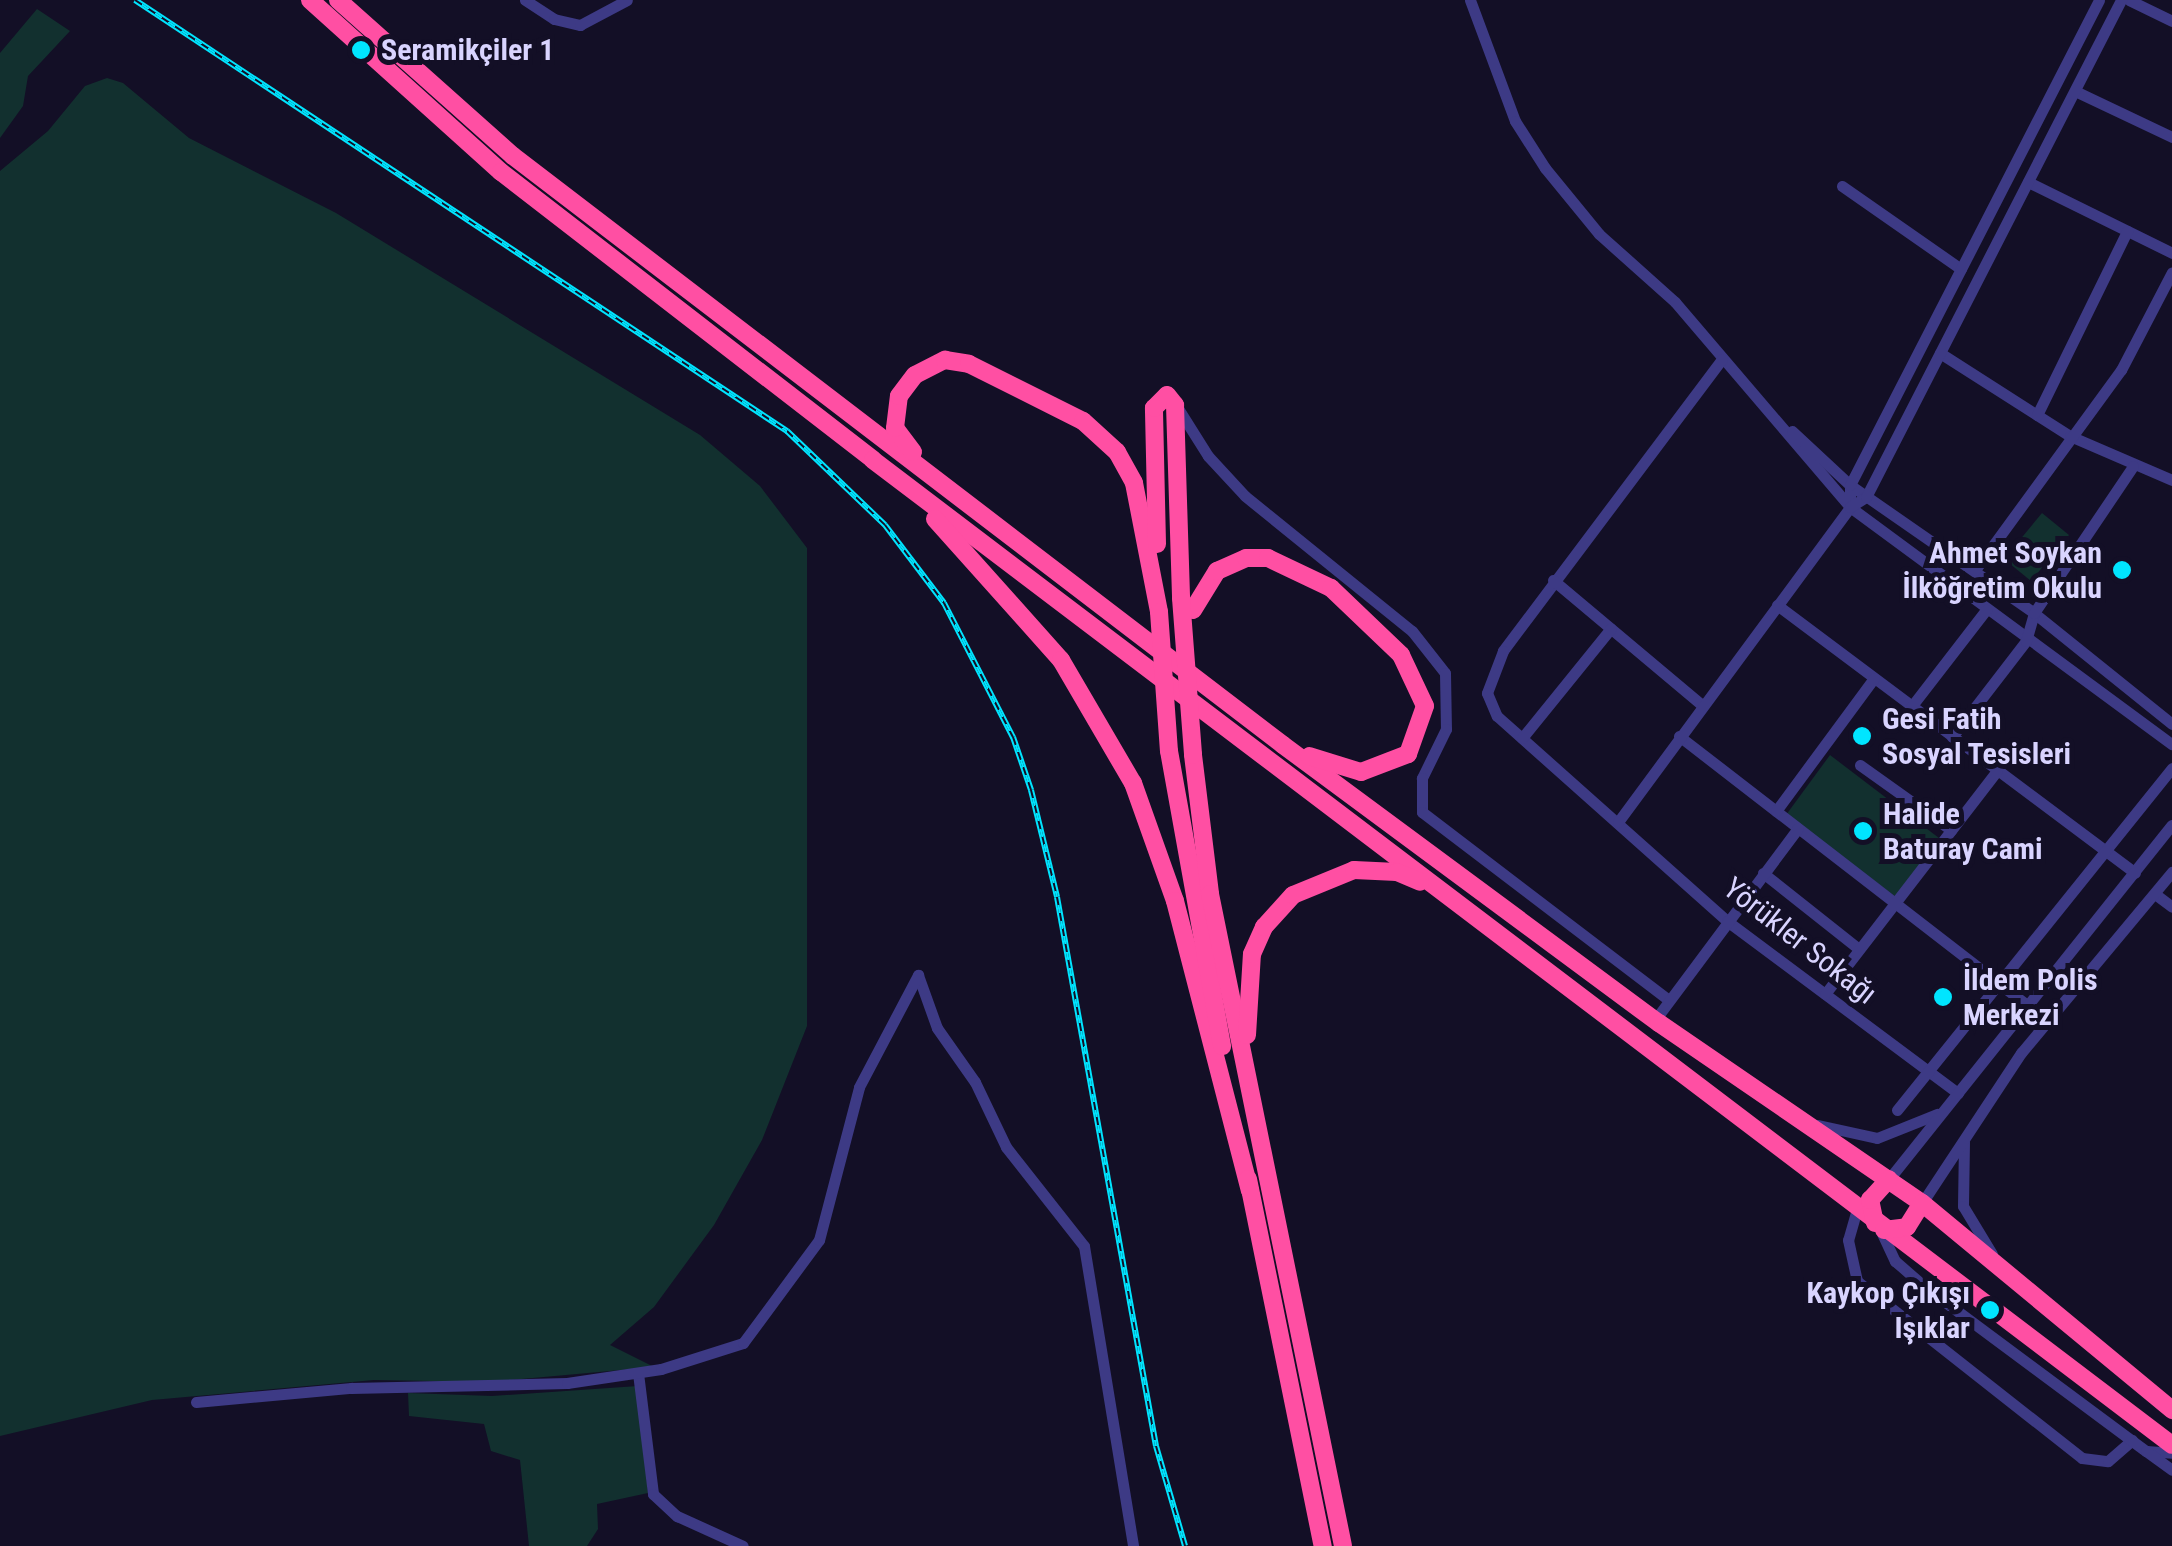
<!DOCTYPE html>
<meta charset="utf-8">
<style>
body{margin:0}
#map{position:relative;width:2172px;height:1546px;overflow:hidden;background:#130f26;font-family:"Roboto Condensed",sans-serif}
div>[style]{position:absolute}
.green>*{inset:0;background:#12302f}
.minor>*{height:11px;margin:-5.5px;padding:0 5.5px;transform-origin:5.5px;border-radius:5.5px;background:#3d3a85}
.highway>*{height:18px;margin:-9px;padding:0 9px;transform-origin:9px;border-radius:9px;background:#ff4fa3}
.rail>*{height:6px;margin-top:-3px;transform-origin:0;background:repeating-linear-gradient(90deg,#130f26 0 8px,#00e5ff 0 16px);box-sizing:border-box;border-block:2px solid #00e5ff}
.highway-bridge>*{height:18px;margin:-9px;padding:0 9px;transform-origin:9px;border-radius:9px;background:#ff4fa3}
.dots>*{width:28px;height:28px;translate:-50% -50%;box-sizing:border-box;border:5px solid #130f26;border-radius:50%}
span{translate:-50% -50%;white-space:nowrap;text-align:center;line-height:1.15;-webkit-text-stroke:10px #130f26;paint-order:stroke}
.poi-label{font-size:30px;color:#d9d4ff;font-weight:700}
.left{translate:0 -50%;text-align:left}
.right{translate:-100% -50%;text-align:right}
.street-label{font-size:30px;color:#d9d4ff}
</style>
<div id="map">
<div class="green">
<i style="clip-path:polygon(37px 9px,70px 31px,28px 76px,23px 106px,0 138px,0 53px)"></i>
<i style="clip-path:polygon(107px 78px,123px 83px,189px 138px,336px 213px,700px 435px,760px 486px,807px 548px,807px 1026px,762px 1140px,714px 1225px,654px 1307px,610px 1345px,654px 1367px,490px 1382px,374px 1380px,152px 1400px,0 1436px,0 171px,48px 131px,85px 86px)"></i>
<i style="clip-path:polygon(2042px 513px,2069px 535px,2031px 581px,2004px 559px)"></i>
<i style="clip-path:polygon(1830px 755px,1939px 838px,1896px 897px,1786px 815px)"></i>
<i style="clip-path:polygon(638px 1386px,648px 1493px,597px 1504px,598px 1529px,587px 1546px,529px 1546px,520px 1460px,491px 1451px,484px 1424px,409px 1416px,408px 1393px,492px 1396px)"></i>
</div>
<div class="minor">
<i style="left:525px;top:0;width:35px;rotate:33deg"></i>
<i style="left:554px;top:19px;width:27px;rotate:13deg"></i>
<i style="left:580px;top:25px;width:53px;rotate:-28deg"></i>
<i style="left:1470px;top:0;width:129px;rotate:69.6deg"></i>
<i style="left:1515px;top:121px;width:56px;rotate:57.4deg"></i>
<i style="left:1545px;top:168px;width:85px;rotate:50.7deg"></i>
<i style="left:1599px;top:234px;width:102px;rotate:41.8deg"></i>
<i style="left:1675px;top:302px;width:270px;rotate:49.5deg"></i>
<i style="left:1850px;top:507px;width:400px;rotate:36.4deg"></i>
<i style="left:2129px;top:0;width:48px;rotate:26deg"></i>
<i style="left:2075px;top:91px;width:107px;rotate:25.4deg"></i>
<i style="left:2028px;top:182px;width:161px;rotate:26.2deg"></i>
<i style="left:1842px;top:186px;width:145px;rotate:34.9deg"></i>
<i style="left:1940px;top:353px;width:154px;rotate:32.6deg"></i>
<i style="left:2070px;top:436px;width:111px;rotate:23.3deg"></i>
<i style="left:1722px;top:359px;width:365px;rotate:126.9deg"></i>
<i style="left:1503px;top:651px;width:45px;rotate:110.9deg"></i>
<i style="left:1487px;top:693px;width:25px;rotate:67deg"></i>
<i style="left:1497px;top:716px;width:308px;rotate:41.7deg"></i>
<i style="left:1727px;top:921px;width:288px;rotate:36.7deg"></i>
<i style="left:1174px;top:402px;width:64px;rotate:57.8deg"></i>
<i style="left:1208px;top:456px;width:54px;rotate:47.2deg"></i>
<i style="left:1245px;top:496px;width:215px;rotate:39deg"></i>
<i style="left:1412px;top:631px;width:53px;rotate:51.8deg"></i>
<i style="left:1445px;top:673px;width:56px;rotate:89deg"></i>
<i style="left:1446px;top:729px;width:55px;rotate:116.1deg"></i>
<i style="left:1422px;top:778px;width:34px;rotate:90deg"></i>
<i style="left:1422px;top:812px;width:310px;rotate:37.3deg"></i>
<i style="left:2037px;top:415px;width:205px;rotate:-63.9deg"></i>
<i style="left:1792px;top:431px;width:79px;rotate:43deg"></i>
<i style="left:1850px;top:485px;width:224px;rotate:34.8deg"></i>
<i style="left:2034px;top:613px;width:177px;rotate:38.8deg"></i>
<i style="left:1850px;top:507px;width:22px;rotate:-90deg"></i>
<i style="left:1850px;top:485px;width:545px;rotate:-62.82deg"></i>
<i style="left:1975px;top:570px;width:248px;rotate:-53.9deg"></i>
<i style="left:2121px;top:370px;width:110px;rotate:-62.5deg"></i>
<i style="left:1553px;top:580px;width:194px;rotate:40deg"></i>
<i style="left:1777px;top:605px;width:447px;rotate:36.8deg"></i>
<i style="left:1911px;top:707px;width:123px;rotate:-52.3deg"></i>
<i style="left:1679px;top:736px;width:440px;rotate:37.7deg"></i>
<i style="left:1952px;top:737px;width:121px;rotate:-52.4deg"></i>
<i style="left:2026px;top:641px;width:29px;rotate:-74deg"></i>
<i style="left:2034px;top:613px;width:177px;rotate:-56deg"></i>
<i style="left:1522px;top:738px;width:141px;rotate:-51deg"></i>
<i style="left:1860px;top:765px;width:112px;rotate:35.5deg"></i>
<i style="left:1776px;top:811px;width:165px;rotate:-53.6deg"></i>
<i style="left:1618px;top:822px;width:391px;rotate:-53.6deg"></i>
<i style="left:1850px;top:507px;width:19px;rotate:-32deg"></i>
<i style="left:1866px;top:497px;width:559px;rotate:-62.84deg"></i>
<i style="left:1763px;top:873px;width:122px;rotate:38.4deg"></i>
<i style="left:2155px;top:894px;width:21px;rotate:37deg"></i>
<i style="left:918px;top:975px;width:56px;rotate:70.3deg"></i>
<i style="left:937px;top:1028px;width:66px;rotate:54.9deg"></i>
<i style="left:975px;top:1082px;width:72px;rotate:64.5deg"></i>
<i style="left:1006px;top:1147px;width:126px;rotate:51.8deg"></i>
<i style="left:1084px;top:1246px;width:304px;rotate:80.7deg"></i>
<i style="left:1825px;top:994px;width:282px;rotate:-52.4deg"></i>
<i style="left:1655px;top:1020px;width:239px;rotate:-53.3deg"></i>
<i style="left:1897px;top:1110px;width:439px;rotate:-51.2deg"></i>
<i style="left:1818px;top:1125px;width:60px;rotate:12.4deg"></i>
<i style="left:1877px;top:1138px;width:65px;rotate:-21.8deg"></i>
<i style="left:1964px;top:1142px;width:64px;rotate:90.9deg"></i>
<i style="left:1963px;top:1206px;width:56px;rotate:58.9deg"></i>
<i style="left:1889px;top:1179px;width:453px;rotate:-51.4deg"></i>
<i style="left:1922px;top:1203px;width:180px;rotate:-56.6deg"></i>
<i style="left:2021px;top:1053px;width:236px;rotate:-50.2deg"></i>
<i style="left:1857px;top:1209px;width:32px;rotate:106deg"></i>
<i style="left:1848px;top:1240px;width:42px;rotate:77.6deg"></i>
<i style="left:1857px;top:1281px;width:286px;rotate:38.2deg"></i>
<i style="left:2082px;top:1458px;width:26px;rotate:7deg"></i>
<i style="left:2108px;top:1461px;width:32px;rotate:-41deg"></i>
<i style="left:1879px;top:1227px;width:38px;rotate:65deg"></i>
<i style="left:1895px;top:1261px;width:40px;rotate:41deg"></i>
<i style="left:1925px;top:1287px;width:275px;rotate:36.6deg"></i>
<i style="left:2146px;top:1451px;width:26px;rotate:4deg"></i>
<i style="left:638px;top:1373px;width:122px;rotate:82.9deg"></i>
<i style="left:653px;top:1494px;width:33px;rotate:43deg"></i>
<i style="left:677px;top:1516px;width:72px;rotate:24.4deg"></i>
<i style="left:196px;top:1402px;width:156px;rotate:-5.2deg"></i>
<i style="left:351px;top:1388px;width:216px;rotate:-1.3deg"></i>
<i style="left:567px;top:1383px;width:95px;rotate:-8.5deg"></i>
<i style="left:661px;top:1369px;width:86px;rotate:-17.6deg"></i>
<i style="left:743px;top:1343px;width:128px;rotate:-53.6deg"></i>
<i style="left:819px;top:1240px;width:158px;rotate:-75.3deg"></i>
<i style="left:859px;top:1087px;width:127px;rotate:-62.2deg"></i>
<i style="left:2146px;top:1451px;width:32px;rotate:36deg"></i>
</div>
<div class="highway">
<i style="left:310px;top:0;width:257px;rotate:42deg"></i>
<i style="left:501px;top:172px;width:470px;rotate:37.7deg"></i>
<i style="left:873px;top:460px;width:1630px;rotate:37.17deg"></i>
<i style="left:338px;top:0;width:234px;rotate:41.7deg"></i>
<i style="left:513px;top:156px;width:969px;rotate:37.41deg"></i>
<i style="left:1283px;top:745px;width:468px;rotate:36.5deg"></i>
<i style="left:1659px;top:1023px;width:319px;rotate:34.4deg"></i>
<i style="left:1922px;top:1203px;width:325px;rotate:39.6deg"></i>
<i style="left:913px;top:452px;width:30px;rotate:-127deg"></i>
<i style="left:895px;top:428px;width:32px;rotate:-83deg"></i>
<i style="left:899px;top:396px;width:26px;rotate:-53deg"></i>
<i style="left:915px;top:375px;width:34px;rotate:-27deg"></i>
<i style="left:945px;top:360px;width:24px;rotate:9deg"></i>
<i style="left:969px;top:364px;width:127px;rotate:26.6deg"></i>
<i style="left:1083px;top:421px;width:46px;rotate:42.4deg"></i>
<i style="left:1117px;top:452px;width:35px;rotate:61deg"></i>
<i style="left:1134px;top:483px;width:131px;rotate:79deg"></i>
<i style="left:935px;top:519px;width:189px;rotate:48.2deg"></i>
<i style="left:1061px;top:660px;width:143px;rotate:59.7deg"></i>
<i style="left:1133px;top:783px;width:125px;rotate:70.4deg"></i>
<i style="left:1175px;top:901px;width:299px;rotate:75.5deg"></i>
<i style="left:1157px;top:544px;width:136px;rotate:-91.3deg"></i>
<i style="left:1154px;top:408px;width:18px;rotate:-45deg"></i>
<i style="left:1167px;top:395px;width:13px;rotate:51deg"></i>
<i style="left:1175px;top:405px;width:193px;rotate:88.2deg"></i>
<i style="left:1193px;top:610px;width:46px;rotate:-58.4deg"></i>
<i style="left:1217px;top:571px;width:32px;rotate:-24deg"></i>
<i style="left:1246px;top:558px;width:22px"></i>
<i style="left:1268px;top:558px;width:70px;rotate:25.5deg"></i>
<i style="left:1331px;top:588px;width:97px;rotate:43.7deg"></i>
<i style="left:1401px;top:655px;width:56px;rotate:64.8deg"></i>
<i style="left:1425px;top:706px;width:51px;rotate:109.5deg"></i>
<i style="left:1408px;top:754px;width:50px;rotate:159deg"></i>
<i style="left:1361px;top:772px;width:54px;rotate:-162.9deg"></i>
<i style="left:1169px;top:751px;width:300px;rotate:79.8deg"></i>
<i style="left:1193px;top:755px;width:140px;rotate:83deg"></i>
<i style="left:1210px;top:894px;width:665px;rotate:78.47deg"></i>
<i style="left:1247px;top:1035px;width:81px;rotate:-86.5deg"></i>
<i style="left:1252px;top:954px;width:30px;rotate:-66deg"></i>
<i style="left:1264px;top:927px;width:43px;rotate:-47.8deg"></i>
<i style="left:1293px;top:895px;width:66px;rotate:-22.3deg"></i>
<i style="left:1354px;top:870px;width:43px;rotate:2.7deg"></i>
<i style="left:1397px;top:872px;width:25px;rotate:23deg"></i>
<i style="left:1248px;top:1179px;width:375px;rotate:78.5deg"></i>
<i style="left:1875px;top:1223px;width:24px;rotate:-102deg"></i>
<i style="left:1870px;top:1200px;width:28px;rotate:-48deg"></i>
<i style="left:1884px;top:1230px;width:23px;rotate:-7deg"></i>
<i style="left:1907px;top:1227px;width:28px;rotate:-58deg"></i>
</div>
<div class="rail">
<i style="left:135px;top:0;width:782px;rotate:33.47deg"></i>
<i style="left:787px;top:431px;width:136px;rotate:43.8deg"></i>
<i style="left:885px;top:525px;width:98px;rotate:52.9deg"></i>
<i style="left:944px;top:603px;width:151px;rotate:62.8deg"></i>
<i style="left:1013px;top:737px;width:56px;rotate:71.2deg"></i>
<i style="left:1031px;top:790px;width:110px;rotate:76.3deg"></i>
<i style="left:1057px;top:897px;width:558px;rotate:79.78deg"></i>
<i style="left:1156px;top:1446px;width:104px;rotate:73.8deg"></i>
</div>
<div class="highway-bridge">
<i style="left:1181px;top:598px;width:157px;rotate:85.6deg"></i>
<i style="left:1159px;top:612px;width:139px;rotate:85.9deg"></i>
</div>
<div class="dots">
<i style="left:361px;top:50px;background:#00e5ff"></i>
<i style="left:2122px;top:570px;background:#00e5ff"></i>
<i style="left:1862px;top:736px;background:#00e5ff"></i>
<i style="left:1863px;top:831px;background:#00e5ff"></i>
<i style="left:1943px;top:997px;background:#00e5ff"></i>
<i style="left:1990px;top:1310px;background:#00e5ff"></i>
</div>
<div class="poi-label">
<span class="left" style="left:381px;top:50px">Seramikçiler 1</span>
<span class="right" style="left:2102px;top:570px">Ahmet Soykan<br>İlköğretim Okulu</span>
<span class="left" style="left:1882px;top:736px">Gesi Fatih<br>Sosyal Tesisleri</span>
<span class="left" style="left:1883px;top:831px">Halide<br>Baturay Cami</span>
<span class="left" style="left:1963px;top:997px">İldem Polis<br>Merkezi</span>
<span class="right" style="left:1970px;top:1310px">Kaykop Çıkışı<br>Işıklar</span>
</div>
<div class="street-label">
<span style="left:1800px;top:941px;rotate:38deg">Yörükler Sokağı</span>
</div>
</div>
